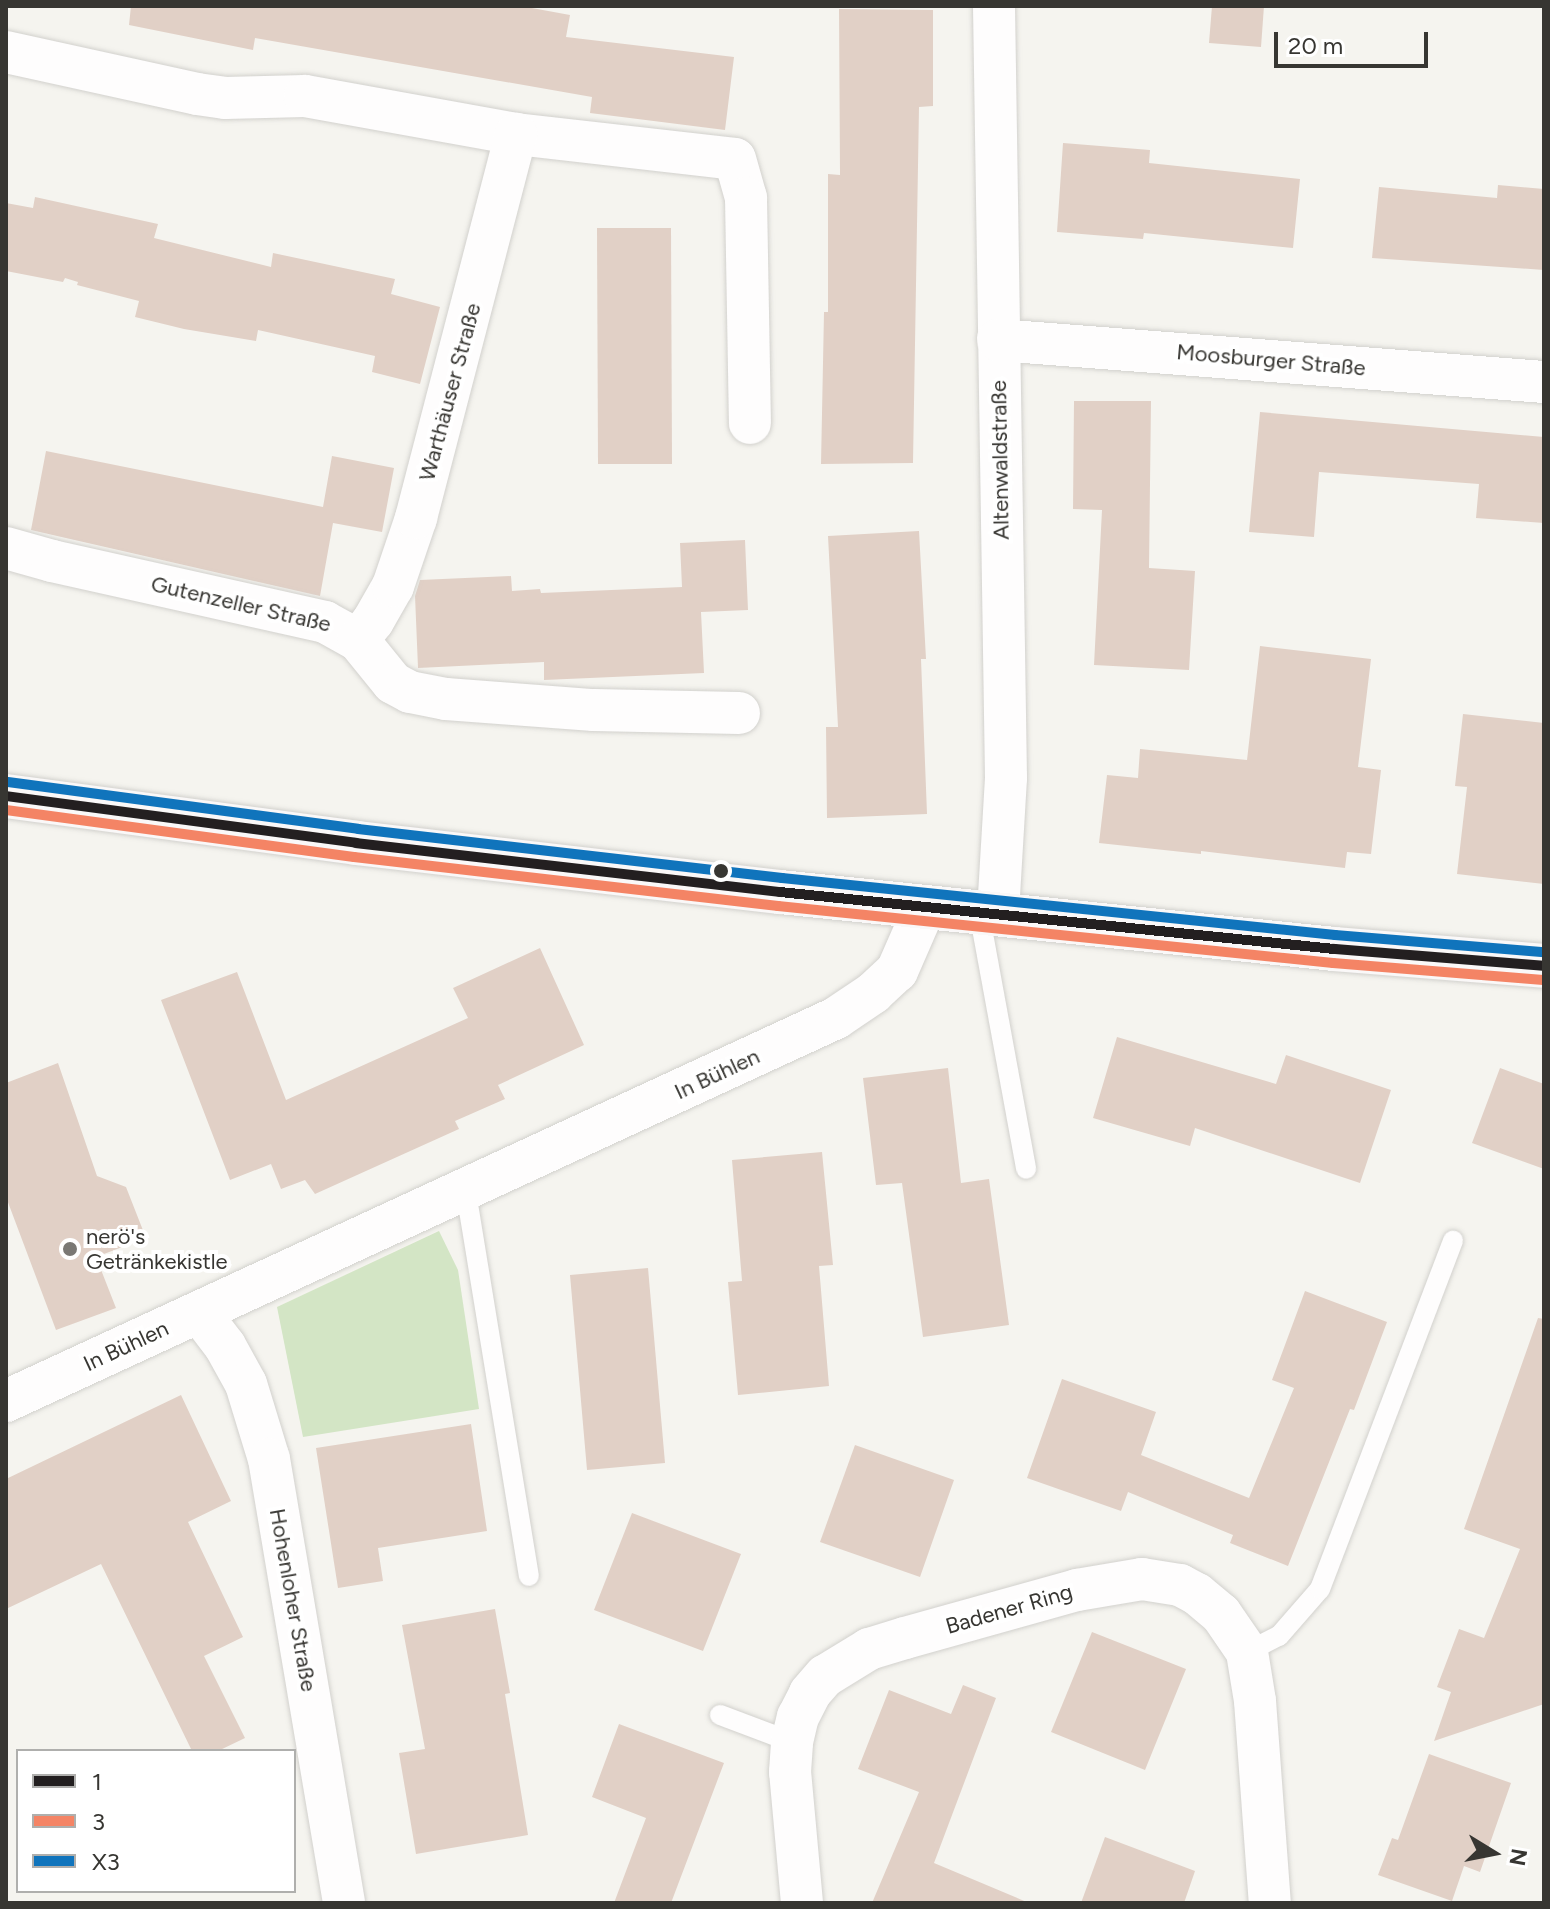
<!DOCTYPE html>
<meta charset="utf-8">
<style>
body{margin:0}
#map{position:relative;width:1550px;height:1909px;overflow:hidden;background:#f5f4ef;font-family:Figtree,sans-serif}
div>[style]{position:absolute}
.green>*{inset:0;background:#d3e5c5}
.building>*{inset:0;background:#e1d0c6}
.roads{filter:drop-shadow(0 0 2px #d2d1cd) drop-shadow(0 0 2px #d2d1cd)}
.lane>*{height:20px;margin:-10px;padding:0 10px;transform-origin:10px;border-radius:10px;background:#fefdfd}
.street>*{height:42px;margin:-21px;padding:0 21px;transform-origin:21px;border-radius:21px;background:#fefdfd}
.secondary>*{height:44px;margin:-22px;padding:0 22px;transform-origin:22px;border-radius:22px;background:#faf8f8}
.bus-1>*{height:10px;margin:-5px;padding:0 5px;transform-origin:5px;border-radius:5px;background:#231f20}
.bus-2>*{height:10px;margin:-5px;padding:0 5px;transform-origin:5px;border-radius:5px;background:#f48465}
.bus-3>*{height:10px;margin:-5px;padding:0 5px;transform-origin:5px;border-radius:5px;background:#1074bc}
.dots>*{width:22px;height:22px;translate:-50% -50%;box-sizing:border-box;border:4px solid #fff;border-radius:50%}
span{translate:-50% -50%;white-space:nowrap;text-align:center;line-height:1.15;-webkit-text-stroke:8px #fff;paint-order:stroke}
.street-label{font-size:22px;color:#373632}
.poi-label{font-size:22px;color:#373632}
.left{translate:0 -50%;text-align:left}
.frame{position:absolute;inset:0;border:8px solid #373632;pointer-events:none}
.legend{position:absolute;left:16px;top:1749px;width:280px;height:144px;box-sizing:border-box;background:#fff;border:2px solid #afafad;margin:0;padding:10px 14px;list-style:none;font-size:24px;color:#373632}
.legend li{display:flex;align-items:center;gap:16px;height:40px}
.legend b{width:40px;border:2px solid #afafad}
.north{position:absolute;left:1454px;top:1813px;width:80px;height:80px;-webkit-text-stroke:6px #fff;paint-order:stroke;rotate:100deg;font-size:22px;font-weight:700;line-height:32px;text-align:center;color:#373632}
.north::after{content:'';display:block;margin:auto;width:28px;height:36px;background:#373632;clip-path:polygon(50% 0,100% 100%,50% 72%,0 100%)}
.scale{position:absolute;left:1274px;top:32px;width:154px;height:36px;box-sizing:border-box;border:4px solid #373632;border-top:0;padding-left:10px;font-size:24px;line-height:28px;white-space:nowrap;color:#373632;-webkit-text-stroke:6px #fff;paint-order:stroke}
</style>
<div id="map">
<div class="green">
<i style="clip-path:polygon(439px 1231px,458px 1270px,479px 1409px,303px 1437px,277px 1307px)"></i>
</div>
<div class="building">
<i style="clip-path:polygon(131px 6px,521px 6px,570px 15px,566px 37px,734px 57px,725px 130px,590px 113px,592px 97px,255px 38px,253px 50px,129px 25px)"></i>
<i style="clip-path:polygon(1212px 6px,1264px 6px,1261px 47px,1209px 43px)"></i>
<i style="clip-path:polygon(839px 9px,933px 10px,933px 106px,919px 107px,913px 463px,821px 464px,824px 312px,828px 312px,828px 174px,840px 175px)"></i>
<i style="clip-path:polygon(1063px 143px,1150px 150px,1149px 163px,1300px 179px,1293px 248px,1144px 233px,1143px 239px,1057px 232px)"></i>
<i style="clip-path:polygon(1498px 185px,1544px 189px,1544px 270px,1372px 258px,1379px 187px,1497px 198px)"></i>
<i style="clip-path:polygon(35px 197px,158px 224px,154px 238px,271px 267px,273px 253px,395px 279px,391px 294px,440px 307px,420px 384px,372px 372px,375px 356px,258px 330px,256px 341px,184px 329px,135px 317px,139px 301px,77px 285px,78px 282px,65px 278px,63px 282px,6px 271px,6px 203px,33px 208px)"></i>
<i style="clip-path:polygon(597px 228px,671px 228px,672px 464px,598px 464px)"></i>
<i style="clip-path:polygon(1074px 401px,1151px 401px,1149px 568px,1195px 571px,1189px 670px,1094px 665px,1102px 510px,1073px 509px)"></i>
<i style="clip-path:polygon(1260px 412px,1544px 437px,1544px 523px,1476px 518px,1479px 484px,1319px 472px,1314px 537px,1249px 532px)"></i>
<i style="clip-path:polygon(46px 451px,323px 507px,332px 456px,394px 468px,382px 532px,333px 523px,320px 596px,31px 530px)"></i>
<i style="clip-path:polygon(919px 531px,926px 659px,921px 659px,927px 814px,827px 818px,826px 727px,838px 727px,828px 536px)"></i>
<i style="clip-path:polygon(745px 540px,748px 610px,701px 612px,704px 673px,544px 680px,544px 662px,418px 668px,415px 596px,420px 580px,511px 576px,512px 591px,540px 589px,541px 593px,682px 587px,680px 543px)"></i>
<i style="clip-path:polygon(1260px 646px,1371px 659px,1358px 767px,1381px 770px,1371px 854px,1347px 852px,1345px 868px,1201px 851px,1201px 854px,1099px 843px,1107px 775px,1138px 778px,1140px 749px,1247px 760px)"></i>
<i style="clip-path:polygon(1463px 714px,1544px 723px,1544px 884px,1457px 874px,1467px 787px,1455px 786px)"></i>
<i style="clip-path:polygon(540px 948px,584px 1045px,498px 1085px,505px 1099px,455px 1121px,459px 1129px,315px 1194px,305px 1180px,281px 1189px,271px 1164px,230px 1180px,161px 1000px,237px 972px,286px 1100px,468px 1018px,453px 988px)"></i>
<i style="clip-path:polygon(1117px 1037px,1276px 1084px,1286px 1055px,1391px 1090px,1360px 1183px,1195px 1128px,1190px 1146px,1093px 1118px)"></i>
<i style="clip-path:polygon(58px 1063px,97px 1176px,126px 1187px,146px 1238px,96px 1257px,116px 1308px,56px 1330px,6px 1197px,6px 1083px)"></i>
<i style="clip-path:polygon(948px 1068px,961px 1183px,989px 1179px,1009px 1325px,923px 1337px,902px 1183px,876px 1185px,863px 1078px)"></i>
<i style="clip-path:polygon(1500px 1068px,1544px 1084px,1544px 1169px,1472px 1143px)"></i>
<i style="clip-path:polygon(822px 1152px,833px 1265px,819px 1266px,829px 1386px,738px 1395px,728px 1282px,742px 1281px,732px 1160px)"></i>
<i style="clip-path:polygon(648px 1268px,665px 1463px,587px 1470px,570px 1275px)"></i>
<i style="clip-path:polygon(1305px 1291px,1387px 1322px,1354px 1410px,1350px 1409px,1288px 1566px,1230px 1543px,1233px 1535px,1128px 1492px,1121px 1511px,1027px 1478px,1062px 1379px,1156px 1412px,1141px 1455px,1249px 1498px,1294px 1388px,1272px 1380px)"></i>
<i style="clip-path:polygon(1538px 1318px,1544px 1319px,1544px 1704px,1434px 1741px,1451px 1692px,1437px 1687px,1459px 1629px,1484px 1638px,1520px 1549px,1464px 1529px)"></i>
<i style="clip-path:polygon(181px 1395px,231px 1501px,188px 1522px,243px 1637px,204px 1656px,245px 1738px,218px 1751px,192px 1751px,101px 1564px,6px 1609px,6px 1479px)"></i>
<i style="clip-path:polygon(471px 1424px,487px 1531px,378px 1548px,383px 1581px,338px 1588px,316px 1448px)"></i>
<i style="clip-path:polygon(855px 1445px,954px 1480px,920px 1577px,820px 1542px)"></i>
<i style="clip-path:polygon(632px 1513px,741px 1554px,703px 1651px,594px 1610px)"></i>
<i style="clip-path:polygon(495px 1609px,510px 1693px,505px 1694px,528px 1835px,416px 1854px,399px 1753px,425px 1749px,402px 1625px)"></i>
<i style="clip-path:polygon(1092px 1632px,1186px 1669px,1145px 1770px,1051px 1732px)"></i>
<i style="clip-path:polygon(963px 1685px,996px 1698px,934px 1863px,1029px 1903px,872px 1903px,919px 1792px,858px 1769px,889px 1690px,951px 1714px)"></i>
<i style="clip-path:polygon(619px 1724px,724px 1763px,671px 1903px,614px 1903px,646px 1818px,592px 1797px)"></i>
<i style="clip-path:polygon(1429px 1754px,1511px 1783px,1480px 1872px,1464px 1866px,1452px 1901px,1378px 1875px,1392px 1838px,1398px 1840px)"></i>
<i style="clip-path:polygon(1105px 1837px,1195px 1871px,1184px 1903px,1081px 1903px)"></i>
</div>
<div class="roads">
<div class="lane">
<i style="left:979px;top:912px;width:261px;rotate:79.6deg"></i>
<i style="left:466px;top:1192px;width:389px;rotate:80.7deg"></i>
<i style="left:1247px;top:1652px;width:36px;rotate:-27deg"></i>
<i style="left:1279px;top:1636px;width:62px;rotate:-48.9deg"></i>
<i style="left:1320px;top:1589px;width:373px;rotate:-69.1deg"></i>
<i style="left:720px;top:1715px;width:77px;rotate:20.6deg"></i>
</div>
<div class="street">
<i style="left:994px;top:6px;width:772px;rotate:89.11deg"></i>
<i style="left:1006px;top:778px;width:136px;rotate:93.4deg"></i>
<i style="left:6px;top:52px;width:196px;rotate:12.4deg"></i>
<i style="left:197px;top:94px;width:28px;rotate:8deg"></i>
<i style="left:225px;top:98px;width:80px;rotate:-1.4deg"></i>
<i style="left:305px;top:96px;width:214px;rotate:10.2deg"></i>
<i style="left:516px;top:134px;width:220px;rotate:6.5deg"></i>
<i style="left:735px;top:159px;width:41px;rotate:74.2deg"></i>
<i style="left:746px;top:198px;width:225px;rotate:89deg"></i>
<i style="left:998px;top:340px;width:548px;rotate:4.4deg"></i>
<i style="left:6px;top:548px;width:48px;rotate:15.8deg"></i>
<i style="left:52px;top:561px;width:280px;rotate:12.6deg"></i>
<i style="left:325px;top:622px;width:38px;rotate:29deg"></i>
<i style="left:358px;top:640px;width:55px;rotate:50.9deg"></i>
<i style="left:393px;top:683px;width:19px;rotate:28deg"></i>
<i style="left:410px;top:692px;width:37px;rotate:11deg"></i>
<i style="left:446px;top:699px;width:148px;rotate:4.3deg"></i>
<i style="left:594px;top:710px;width:145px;rotate:1.2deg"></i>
<i style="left:358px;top:640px;width:24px;rotate:-52deg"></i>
<i style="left:373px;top:621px;width:40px;rotate:-60.3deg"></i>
<i style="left:393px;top:586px;width:72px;rotate:-71.3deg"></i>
<i style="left:416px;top:518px;width:397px;rotate:-75.4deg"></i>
<i style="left:199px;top:1312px;width:43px;rotate:52.6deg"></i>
<i style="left:225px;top:1346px;width:43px;rotate:61.1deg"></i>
<i style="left:246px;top:1384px;width:78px;rotate:73deg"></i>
<i style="left:269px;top:1459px;width:450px;rotate:80.4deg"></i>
<i style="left:6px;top:1401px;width:914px;rotate:-24.77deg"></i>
<i style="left:836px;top:1018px;width:45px;rotate:-34deg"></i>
<i style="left:873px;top:993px;width:33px;rotate:-43deg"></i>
<i style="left:897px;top:971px;width:70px;rotate:-66.4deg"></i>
<i style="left:802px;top:1903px;width:132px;rotate:-95.2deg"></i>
<i style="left:790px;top:1772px;width:30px;rotate:-86deg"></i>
<i style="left:792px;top:1742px;width:26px;rotate:-77deg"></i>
<i style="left:798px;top:1717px;width:27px;rotate:-63deg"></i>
<i style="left:810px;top:1693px;width:23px;rotate:-49deg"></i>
<i style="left:825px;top:1676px;width:52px;rotate:-31.5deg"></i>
<i style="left:869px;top:1649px;width:38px;rotate:-17deg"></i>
<i style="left:905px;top:1638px;width:179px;rotate:-15.6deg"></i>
<i style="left:1077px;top:1590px;width:66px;rotate:-9.6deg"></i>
<i style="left:1142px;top:1579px;width:38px;rotate:9deg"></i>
<i style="left:1180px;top:1585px;width:19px;rotate:28deg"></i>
<i style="left:1197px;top:1594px;width:31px;rotate:40deg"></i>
<i style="left:1221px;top:1614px;width:46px;rotate:55.6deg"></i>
<i style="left:1247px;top:1652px;width:50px;rotate:80.7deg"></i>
<i style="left:1255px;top:1701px;width:203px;rotate:85.8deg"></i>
</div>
<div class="secondary">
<i style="left:6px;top:796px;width:353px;rotate:7.6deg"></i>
<i style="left:356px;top:843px;width:427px;rotate:6.6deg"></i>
<i style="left:780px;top:892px;width:557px;rotate:5.87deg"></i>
<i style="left:1334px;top:949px;width:211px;rotate:4.6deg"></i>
</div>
</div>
<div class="bus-1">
<i style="left:6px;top:796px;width:353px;rotate:7.6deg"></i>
<i style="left:356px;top:843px;width:427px;rotate:6.6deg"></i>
<i style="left:780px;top:892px;width:557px;rotate:5.87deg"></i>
<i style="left:1334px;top:949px;width:211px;rotate:4.6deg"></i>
</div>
<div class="bus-2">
<i style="left:6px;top:810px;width:351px;rotate:7.7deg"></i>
<i style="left:354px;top:857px;width:427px;rotate:6.6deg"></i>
<i style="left:778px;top:906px;width:558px;rotate:5.86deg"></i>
<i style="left:1333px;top:963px;width:211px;rotate:4.6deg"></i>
</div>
<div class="bus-3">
<i style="left:8px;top:782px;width:353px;rotate:7.6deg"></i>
<i style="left:358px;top:829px;width:427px;rotate:6.6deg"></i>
<i style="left:782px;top:878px;width:556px;rotate:5.88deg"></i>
<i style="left:1335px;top:935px;width:210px;rotate:4.7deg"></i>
</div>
<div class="dots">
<i style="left:721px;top:871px;background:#373632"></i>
<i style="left:70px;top:1249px;background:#7a7874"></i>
</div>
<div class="street-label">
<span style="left:1271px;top:360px;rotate:5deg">Moosburger Straße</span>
<span style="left:450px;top:392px;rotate:-75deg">Warthäuser Straße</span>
<span style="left:1000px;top:460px;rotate:-91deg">Altenwaldstraße</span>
<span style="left:241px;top:604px;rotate:13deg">Gutenzeller Straße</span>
<span style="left:717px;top:1074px;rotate:-25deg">In Bühlen</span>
<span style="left:126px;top:1346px;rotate:-25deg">In Bühlen</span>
<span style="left:293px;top:1600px;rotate:80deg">Hohenloher Straße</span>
<span style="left:1009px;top:1609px;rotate:-16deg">Badener Ring</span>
</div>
<div class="poi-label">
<span class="left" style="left:86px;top:1249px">nerö's<br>Getränkekistle</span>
</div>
<div class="frame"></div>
<ul class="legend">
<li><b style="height:10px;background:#231f20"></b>1</li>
<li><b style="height:10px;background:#f48465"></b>3</li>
<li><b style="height:10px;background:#1074bc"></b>X3</li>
</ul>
<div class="north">N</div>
<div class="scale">20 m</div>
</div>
